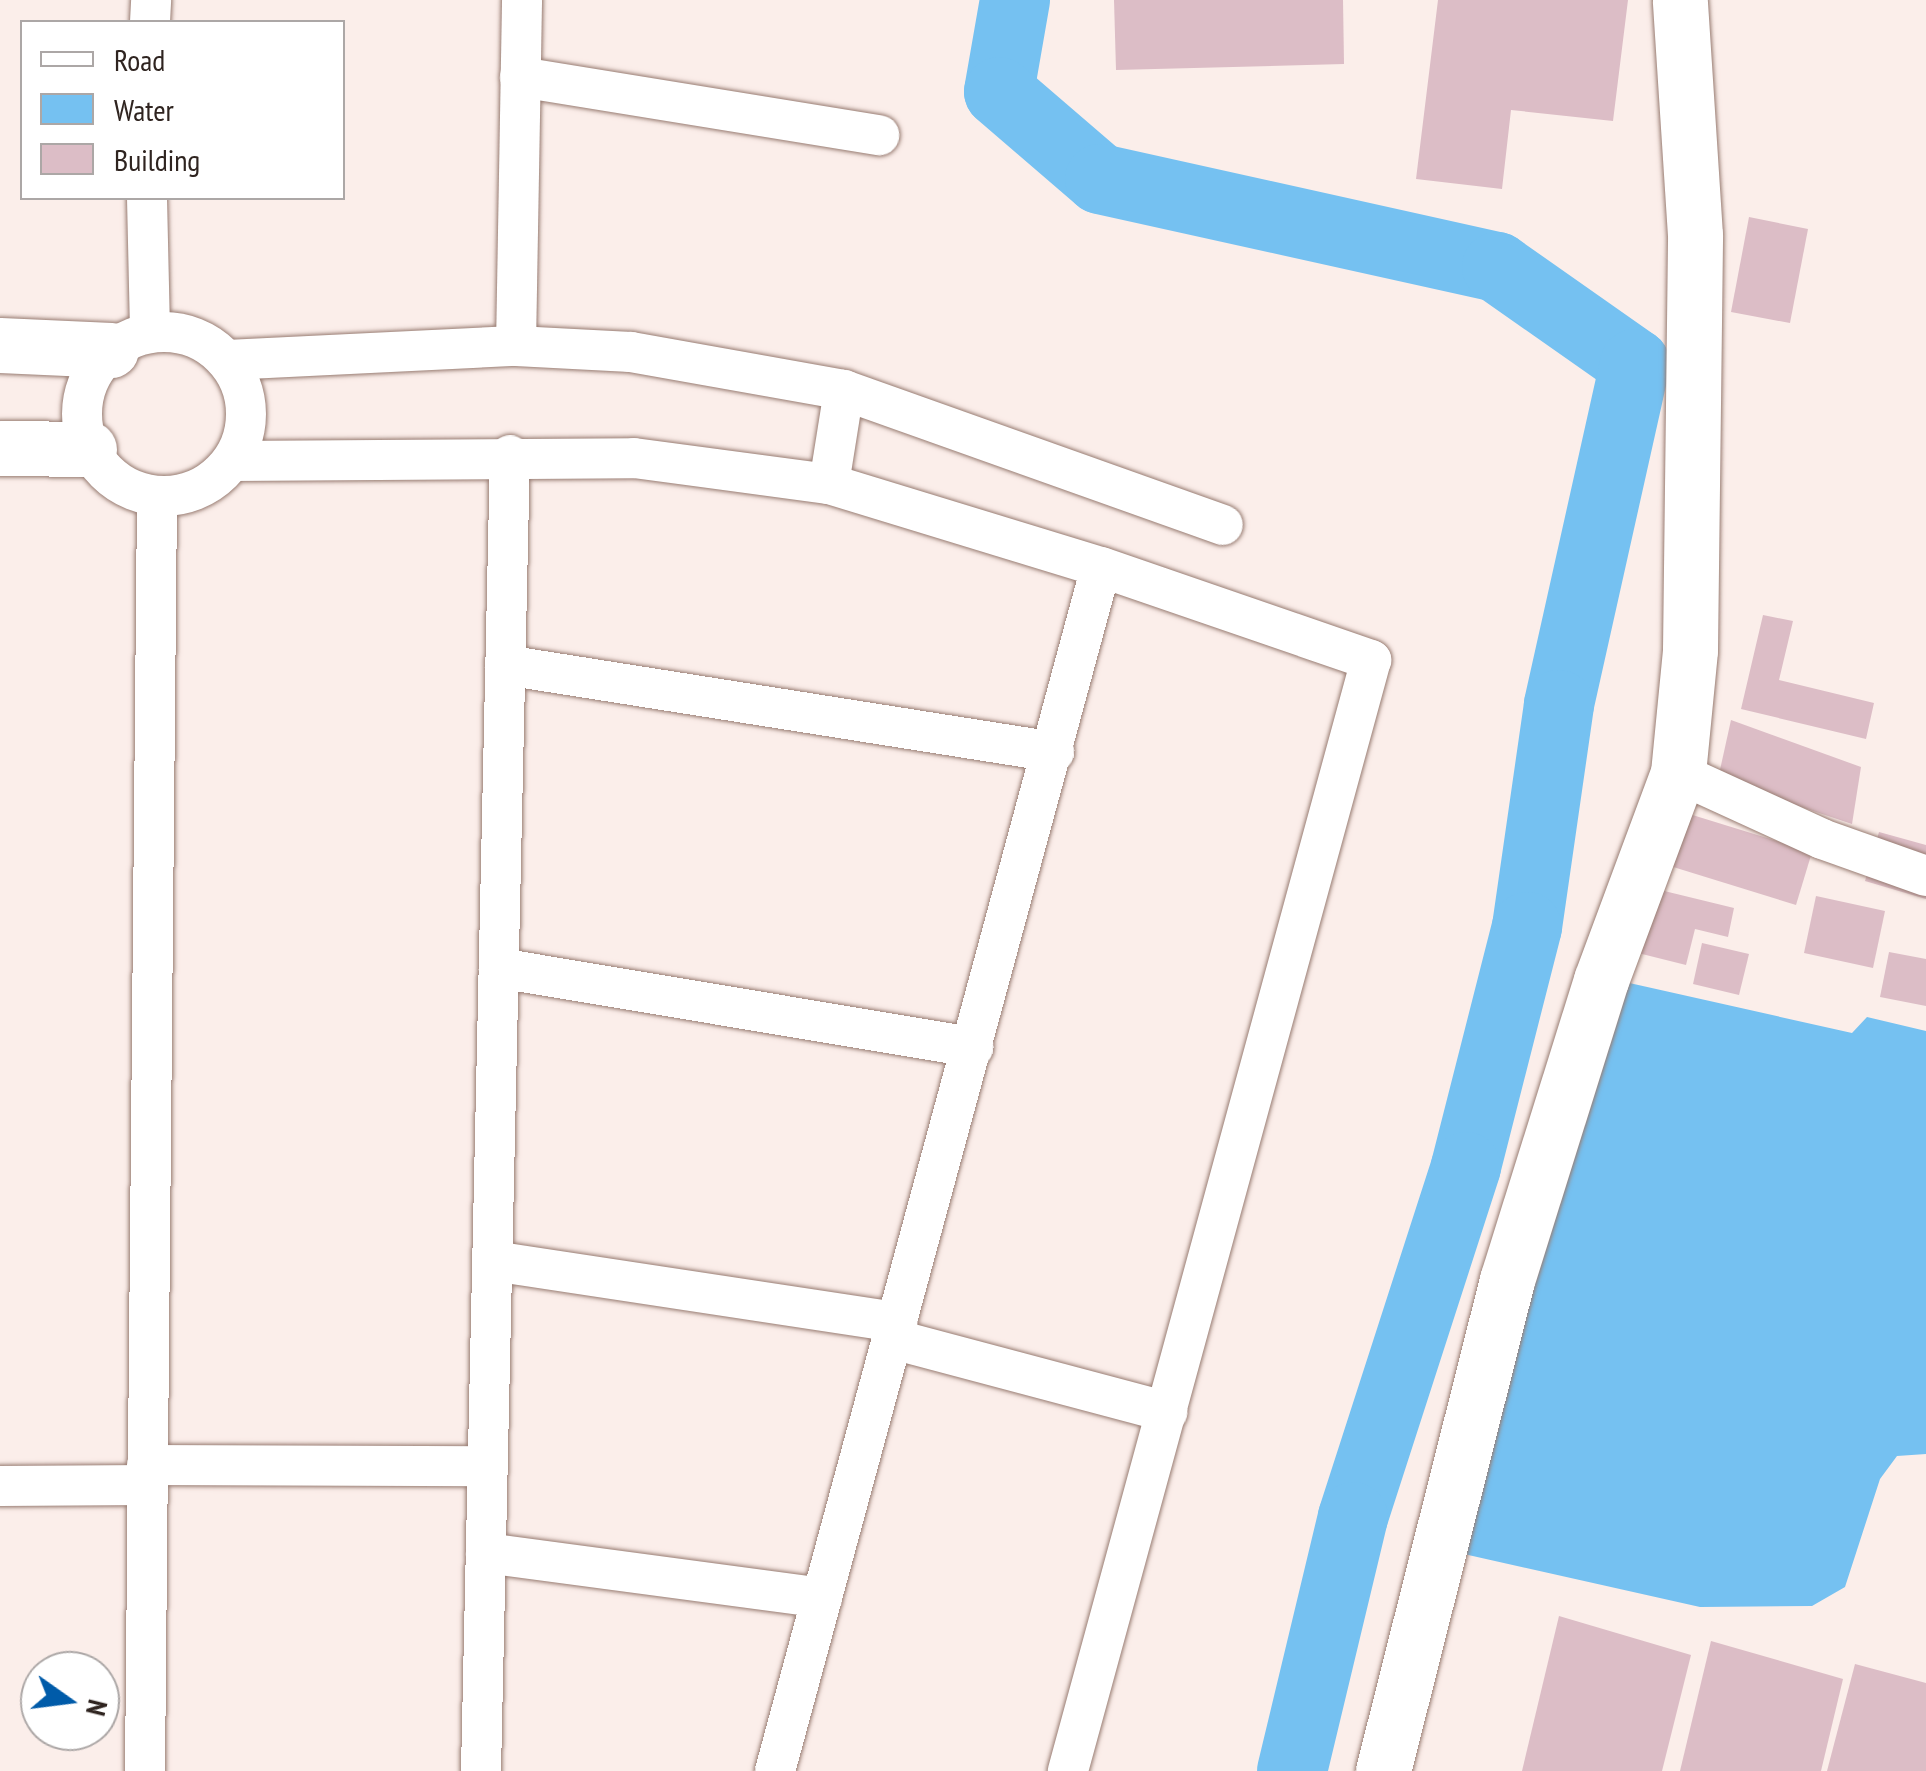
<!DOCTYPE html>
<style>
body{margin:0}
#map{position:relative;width:1926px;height:1771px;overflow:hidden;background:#fbeeea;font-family:"PT Sans Narrow",sans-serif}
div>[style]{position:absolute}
.water>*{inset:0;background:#75c1f1}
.river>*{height:70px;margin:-35px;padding:0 35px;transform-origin:35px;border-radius:35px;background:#75c1f1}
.building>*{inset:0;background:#dcbdc6}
.roads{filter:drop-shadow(0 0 2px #987c72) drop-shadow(0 0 2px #987c72)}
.street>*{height:40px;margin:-20px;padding:0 20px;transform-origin:20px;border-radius:20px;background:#fff}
.street>.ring{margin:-20px;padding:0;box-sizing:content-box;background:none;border:40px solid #fff;border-radius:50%}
.secondary>*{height:55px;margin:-27.5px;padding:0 27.5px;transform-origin:27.5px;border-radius:27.5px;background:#fff}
span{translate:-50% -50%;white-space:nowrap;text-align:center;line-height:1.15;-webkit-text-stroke:8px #fff;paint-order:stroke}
.legend{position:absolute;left:20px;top:20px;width:325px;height:180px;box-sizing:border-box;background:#fff;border:2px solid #aca7a6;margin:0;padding:12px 18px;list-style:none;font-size:30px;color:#2f2420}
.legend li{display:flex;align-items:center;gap:20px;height:50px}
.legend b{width:50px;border:2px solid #aca7a6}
.north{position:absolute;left:20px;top:1651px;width:100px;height:100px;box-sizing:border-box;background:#fff;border:2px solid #aca7a6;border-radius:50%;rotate:104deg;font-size:28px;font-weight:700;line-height:40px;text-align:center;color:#2f2420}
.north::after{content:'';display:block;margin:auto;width:35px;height:45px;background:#005ba9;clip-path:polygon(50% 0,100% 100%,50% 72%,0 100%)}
</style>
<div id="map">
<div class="water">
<i style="clip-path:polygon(1616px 980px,1852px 1033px,1867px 1017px,1926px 1031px,1926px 1454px,1897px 1456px,1880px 1479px,1845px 1587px,1812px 1606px,1700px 1607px,1455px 1552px)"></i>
</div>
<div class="river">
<i style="left:1015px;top:0;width:93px;rotate:99.9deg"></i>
<i style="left:999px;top:92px;width:133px;rotate:40.7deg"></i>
<i style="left:1100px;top:179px;width:407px;rotate:12.5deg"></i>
<i style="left:1497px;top:267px;width:169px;rotate:35.1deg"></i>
<i style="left:1635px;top:364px;width:349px;rotate:102.6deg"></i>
<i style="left:1559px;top:705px;width:224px;rotate:98.2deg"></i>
<i style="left:1527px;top:927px;width:248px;rotate:104.3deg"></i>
<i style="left:1466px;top:1167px;width:368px;rotate:107.9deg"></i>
<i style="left:1353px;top:1517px;width:261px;rotate:103.5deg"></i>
</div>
<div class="building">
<i style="clip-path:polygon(1114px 0,1343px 0,1344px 64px,1116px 70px)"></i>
<i style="clip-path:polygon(1438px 0,1628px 0,1613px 121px,1511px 110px,1502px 189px,1416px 179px)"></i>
<i style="clip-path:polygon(1749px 217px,1808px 229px,1790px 323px,1731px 312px)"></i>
<i style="clip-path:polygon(1763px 615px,1793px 621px,1779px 680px,1874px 703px,1866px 739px,1741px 709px)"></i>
<i style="clip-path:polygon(1731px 720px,1861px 767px,1852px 824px,1718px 779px)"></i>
<i style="clip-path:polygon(1686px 813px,1812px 852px,1796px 905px,1670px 866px)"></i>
<i style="clip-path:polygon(1879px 832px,1926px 845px,1926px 899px,1865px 881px)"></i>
<i style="clip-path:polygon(1652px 888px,1734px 908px,1728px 937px,1695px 929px,1686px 965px,1638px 953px)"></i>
<i style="clip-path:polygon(1816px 896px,1885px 911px,1873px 968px,1804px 953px)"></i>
<i style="clip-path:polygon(1702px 943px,1749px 954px,1739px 995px,1693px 984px)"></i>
<i style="clip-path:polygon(1889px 952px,1926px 959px,1926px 1006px,1880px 997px)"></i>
<i style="clip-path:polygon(1559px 1616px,1691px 1655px,1662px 1771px,1522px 1771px)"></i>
<i style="clip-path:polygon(1711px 1641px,1843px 1679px,1821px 1771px,1680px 1771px)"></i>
<i style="clip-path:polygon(1855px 1664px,1926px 1683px,1926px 1771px,1827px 1771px)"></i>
</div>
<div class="roads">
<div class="street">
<i style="left:150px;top:22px;width:22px;rotate:-87deg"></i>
<i style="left:520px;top:77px;width:364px;rotate:9.2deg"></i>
<i style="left:147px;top:198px;width:134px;rotate:88.7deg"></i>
<i class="ring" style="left:82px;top:332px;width:124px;height:124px"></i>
<i style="left:516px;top:346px;width:346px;rotate:-89deg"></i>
<i style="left:227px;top:360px;width:289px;rotate:-2.8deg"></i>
<i style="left:516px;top:346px;width:115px;rotate:3deg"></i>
<i style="left:631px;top:352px;width:216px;rotate:10.1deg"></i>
<i style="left:844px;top:390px;width:402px;rotate:19.6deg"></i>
<i style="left:232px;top:461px;width:402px;rotate:-0.4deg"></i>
<i style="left:634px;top:458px;width:197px;rotate:7.6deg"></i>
<i style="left:829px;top:484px;width:284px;rotate:17deg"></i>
<i style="left:1101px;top:567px;width:286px;rotate:19deg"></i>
<i style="left:1371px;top:660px;width:1152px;rotate:105.26deg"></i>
<i style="left:829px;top:484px;width:95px;rotate:-80.9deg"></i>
<i style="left:505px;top:665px;width:556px;rotate:9deg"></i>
<i style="left:1678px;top:773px;width:158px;rotate:24.6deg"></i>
<i style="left:1822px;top:839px;width:110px;rotate:19.6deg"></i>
<i style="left:499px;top:968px;width:481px;rotate:9.5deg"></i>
<i style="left:493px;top:1261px;width:409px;rotate:8.6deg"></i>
<i style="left:893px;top:1339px;width:284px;rotate:14.9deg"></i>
<i style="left:147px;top:1465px;width:341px;rotate:0.2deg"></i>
<i style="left:0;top:1486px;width:148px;rotate:-0.4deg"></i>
<i style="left:486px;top:1553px;width:339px;rotate:7.6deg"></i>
<i style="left:145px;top:1771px;width:1275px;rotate:-89.46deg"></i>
<i style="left:481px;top:1771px;width:1316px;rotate:-88.74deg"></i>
<i style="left:775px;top:1771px;width:1247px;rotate:-74.85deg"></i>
</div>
<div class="secondary">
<i style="left:0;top:345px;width:111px;rotate:2.6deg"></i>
<i style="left:0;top:448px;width:89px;rotate:0.6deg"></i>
<i style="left:1383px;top:1771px;width:506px;rotate:-75.83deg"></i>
<i style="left:1507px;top:1280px;width:314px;rotate:-72.6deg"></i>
<i style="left:1601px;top:980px;width:221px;rotate:-69.6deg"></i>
<i style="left:1678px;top:773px;width:124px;rotate:-84.4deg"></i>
<i style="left:1690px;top:650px;width:415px;rotate:-89.3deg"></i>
<i style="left:1695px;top:235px;width:235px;rotate:-93.7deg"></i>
</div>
</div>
<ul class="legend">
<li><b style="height:12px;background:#fff"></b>Road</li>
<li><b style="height:28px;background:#75c1f1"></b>Water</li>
<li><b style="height:28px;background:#dcbdc6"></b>Building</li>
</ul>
<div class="north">N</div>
</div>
